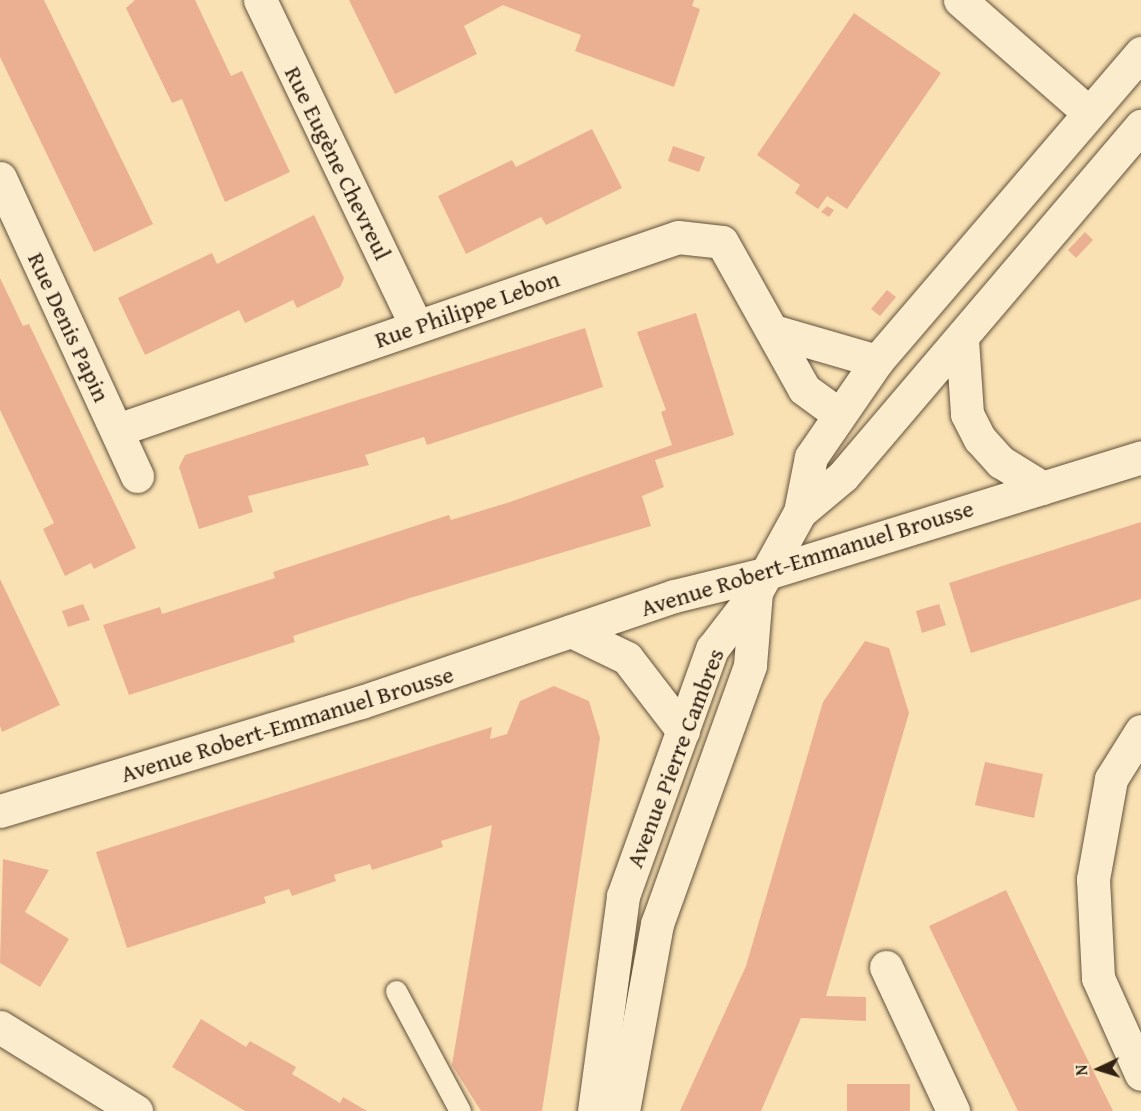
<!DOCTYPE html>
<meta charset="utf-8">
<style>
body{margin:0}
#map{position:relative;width:1141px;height:1111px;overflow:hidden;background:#f9e1b3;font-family:"Gentium Book Plus",serif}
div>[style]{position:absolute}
.building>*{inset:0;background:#ebb091}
.roads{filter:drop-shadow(0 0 2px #63513b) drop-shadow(0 0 2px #63513b)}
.lane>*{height:21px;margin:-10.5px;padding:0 10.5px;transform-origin:10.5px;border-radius:10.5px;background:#fbecce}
.street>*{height:33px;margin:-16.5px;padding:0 16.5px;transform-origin:16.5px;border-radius:16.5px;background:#fbecce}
.secondary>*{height:33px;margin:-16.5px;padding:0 16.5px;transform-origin:16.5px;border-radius:16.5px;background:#fbecce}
span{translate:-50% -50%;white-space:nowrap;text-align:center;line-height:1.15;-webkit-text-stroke:4.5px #fbecce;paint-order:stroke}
.street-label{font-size:24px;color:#312113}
.north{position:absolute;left:1069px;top:1039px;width:60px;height:60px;-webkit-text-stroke:4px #fbecce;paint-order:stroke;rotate:266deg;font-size:16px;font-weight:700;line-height:24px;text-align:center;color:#312113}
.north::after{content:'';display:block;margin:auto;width:21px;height:27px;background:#312113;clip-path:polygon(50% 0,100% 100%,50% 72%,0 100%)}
</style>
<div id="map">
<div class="building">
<i style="clip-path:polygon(0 0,44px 0,153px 224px,94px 252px,0 57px)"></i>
<i style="clip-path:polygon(135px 0,195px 0,231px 76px,242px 71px,290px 172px,225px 202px,182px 99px,172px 103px,126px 8px)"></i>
<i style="clip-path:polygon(349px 0,694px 0,692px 6px,700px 9px,674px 87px,575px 51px,581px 35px,503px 5px,464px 26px,477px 54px,395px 94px)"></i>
<i style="clip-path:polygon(854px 13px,941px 73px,847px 209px,827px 196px,818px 209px,795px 193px,800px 185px,757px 155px)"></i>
<i style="clip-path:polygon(592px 129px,622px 188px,546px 225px,541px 217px,466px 254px,438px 196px,512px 160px,516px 167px)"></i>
<i style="clip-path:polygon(673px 146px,705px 157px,699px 172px,668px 161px)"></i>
<i style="clip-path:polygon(827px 206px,834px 210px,829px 217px,821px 212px)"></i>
<i style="clip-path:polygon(314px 215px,344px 278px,340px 287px,297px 308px,293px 300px,245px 323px,239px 310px,145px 355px,118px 298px,212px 253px,217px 264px)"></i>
<i style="clip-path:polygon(1085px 232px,1093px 240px,1076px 258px,1068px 250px)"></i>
<i style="clip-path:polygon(0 278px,23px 326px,29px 324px,136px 548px,94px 569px,91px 563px,65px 576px,43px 529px,54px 523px,0 410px)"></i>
<i style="clip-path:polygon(887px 290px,896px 297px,880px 316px,871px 309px)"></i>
<i style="clip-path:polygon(696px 313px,734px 435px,655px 460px,664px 487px,642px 496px,651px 526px,410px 598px,293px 636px,295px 642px,129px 695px,103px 625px,160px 607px,162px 614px,275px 578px,273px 572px,449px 515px,451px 520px,510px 502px,672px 445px,661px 412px,666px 410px,637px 332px)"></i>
<i style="clip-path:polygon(585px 328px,603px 387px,427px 445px,424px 437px,365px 455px,369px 465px,248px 496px,253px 512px,199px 529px,179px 467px,185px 455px)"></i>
<i style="clip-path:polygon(1141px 522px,1141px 599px,971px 653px,949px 583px)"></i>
<i style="clip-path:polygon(0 579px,60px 705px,2px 732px,0 726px)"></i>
<i style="clip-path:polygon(83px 604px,90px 620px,68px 627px,62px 611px)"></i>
<i style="clip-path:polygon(939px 604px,946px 625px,922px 633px,916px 611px)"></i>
<i style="clip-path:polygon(865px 641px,889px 648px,909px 713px,826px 996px,866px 997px,866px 1021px,801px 1018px,761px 1111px,680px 1111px,746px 966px,823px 702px)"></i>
<i style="clip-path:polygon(554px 686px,589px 701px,600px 738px,542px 1111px,481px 1111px,452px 1065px,492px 825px,441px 841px,443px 847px,372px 870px,370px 864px,334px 875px,336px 881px,292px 896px,289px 889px,264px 897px,266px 903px,127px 948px,96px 852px,492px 727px,490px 739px,507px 734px,520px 701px)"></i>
<i style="clip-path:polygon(985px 762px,1043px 774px,1034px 818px,975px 805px)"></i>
<i style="clip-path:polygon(3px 859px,49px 870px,25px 912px,69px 939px,40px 987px,0 963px)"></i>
<i style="clip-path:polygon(1006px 890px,1066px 1016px,1113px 1111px,1018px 1111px,990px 1054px,929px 926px)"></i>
<i style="clip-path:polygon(201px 1019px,246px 1047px,250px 1041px,296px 1067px,292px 1074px,340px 1103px,343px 1097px,367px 1111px,245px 1111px,172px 1067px)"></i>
<i style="clip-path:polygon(847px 1084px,910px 1084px,910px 1111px,847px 1111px)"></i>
</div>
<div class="roads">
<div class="lane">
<i style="left:396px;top:991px;width:136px;rotate:61.9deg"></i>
</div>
<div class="street">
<i style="left:260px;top:0;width:361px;rotate:64.4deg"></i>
<i style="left:960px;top:0;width:170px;rotate:41.2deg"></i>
<i style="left:0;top:178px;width:328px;rotate:65.3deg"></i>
<i style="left:773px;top:331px;width:108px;rotate:16.1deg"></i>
<i style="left:962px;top:340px;width:74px;rotate:86.1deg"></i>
<i style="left:967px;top:414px;width:28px;rotate:63deg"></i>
<i style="left:980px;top:439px;width:31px;rotate:48deg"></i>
<i style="left:1001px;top:462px;width:49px;rotate:31.8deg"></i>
<i style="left:117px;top:430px;width:593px;rotate:-18.98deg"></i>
<i style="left:678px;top:237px;width:44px;rotate:6.5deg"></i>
<i style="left:722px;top:242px;width:168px;rotate:60.8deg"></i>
<i style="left:804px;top:389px;width:41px;rotate:36deg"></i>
<i style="left:571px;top:631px;width:62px;rotate:25.7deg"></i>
<i style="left:627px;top:658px;width:92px;rotate:52.5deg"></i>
<i style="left:1141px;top:731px;width:57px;rotate:122deg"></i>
<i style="left:1111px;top:779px;width:102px;rotate:100.2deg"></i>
<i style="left:1093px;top:879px;width:99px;rotate:87.1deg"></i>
<i style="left:1098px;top:978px;width:105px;rotate:65.9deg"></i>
<i style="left:0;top:811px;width:377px;rotate:-16.8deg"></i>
<i style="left:361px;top:702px;width:330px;rotate:-18.7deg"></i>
<i style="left:674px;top:596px;width:93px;rotate:-13.7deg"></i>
<i style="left:764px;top:574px;width:395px;rotate:-17.2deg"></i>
<i style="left:886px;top:967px;width:159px;rotate:65deg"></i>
<i style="left:0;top:1027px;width:160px;rotate:31.7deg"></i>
</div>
<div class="secondary">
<i style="left:800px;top:512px;width:56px;rotate:-39.9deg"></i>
<i style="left:843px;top:476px;width:460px;rotate:-49.6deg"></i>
<i style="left:594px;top:1111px;width:217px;rotate:-82.3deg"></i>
<i style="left:623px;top:896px;width:263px;rotate:-70.2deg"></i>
<i style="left:712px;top:649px;width:72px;rotate:-52.3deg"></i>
<i style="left:756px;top:592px;width:91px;rotate:-61.2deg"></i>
<i style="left:800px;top:512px;width:56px;rotate:-78.7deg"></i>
<i style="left:811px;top:457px;width:116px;rotate:-55.5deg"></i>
<i style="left:877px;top:361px;width:406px;rotate:-49.4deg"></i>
<i style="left:623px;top:1111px;width:190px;rotate:-79.7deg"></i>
<i style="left:657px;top:924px;width:275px;rotate:-70.2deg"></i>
<i style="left:750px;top:665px;width:73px;rotate:-85.3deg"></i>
</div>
</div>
<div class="street-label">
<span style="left:338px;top:163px;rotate:64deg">Rue Eugène Chevreul</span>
<span style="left:467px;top:309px;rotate:-19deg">Rue Philippe Lebon</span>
<span style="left:69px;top:327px;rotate:65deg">Rue Denis Papin</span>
<span style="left:807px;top:558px;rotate:-17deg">Avenue Robert-Emmanuel Brousse</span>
<span style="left:287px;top:724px;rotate:-17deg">Avenue Robert-Emmanuel Brousse</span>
<span style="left:675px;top:758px;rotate:-69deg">Avenue Pierre Cambres</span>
</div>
<div class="north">N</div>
</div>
